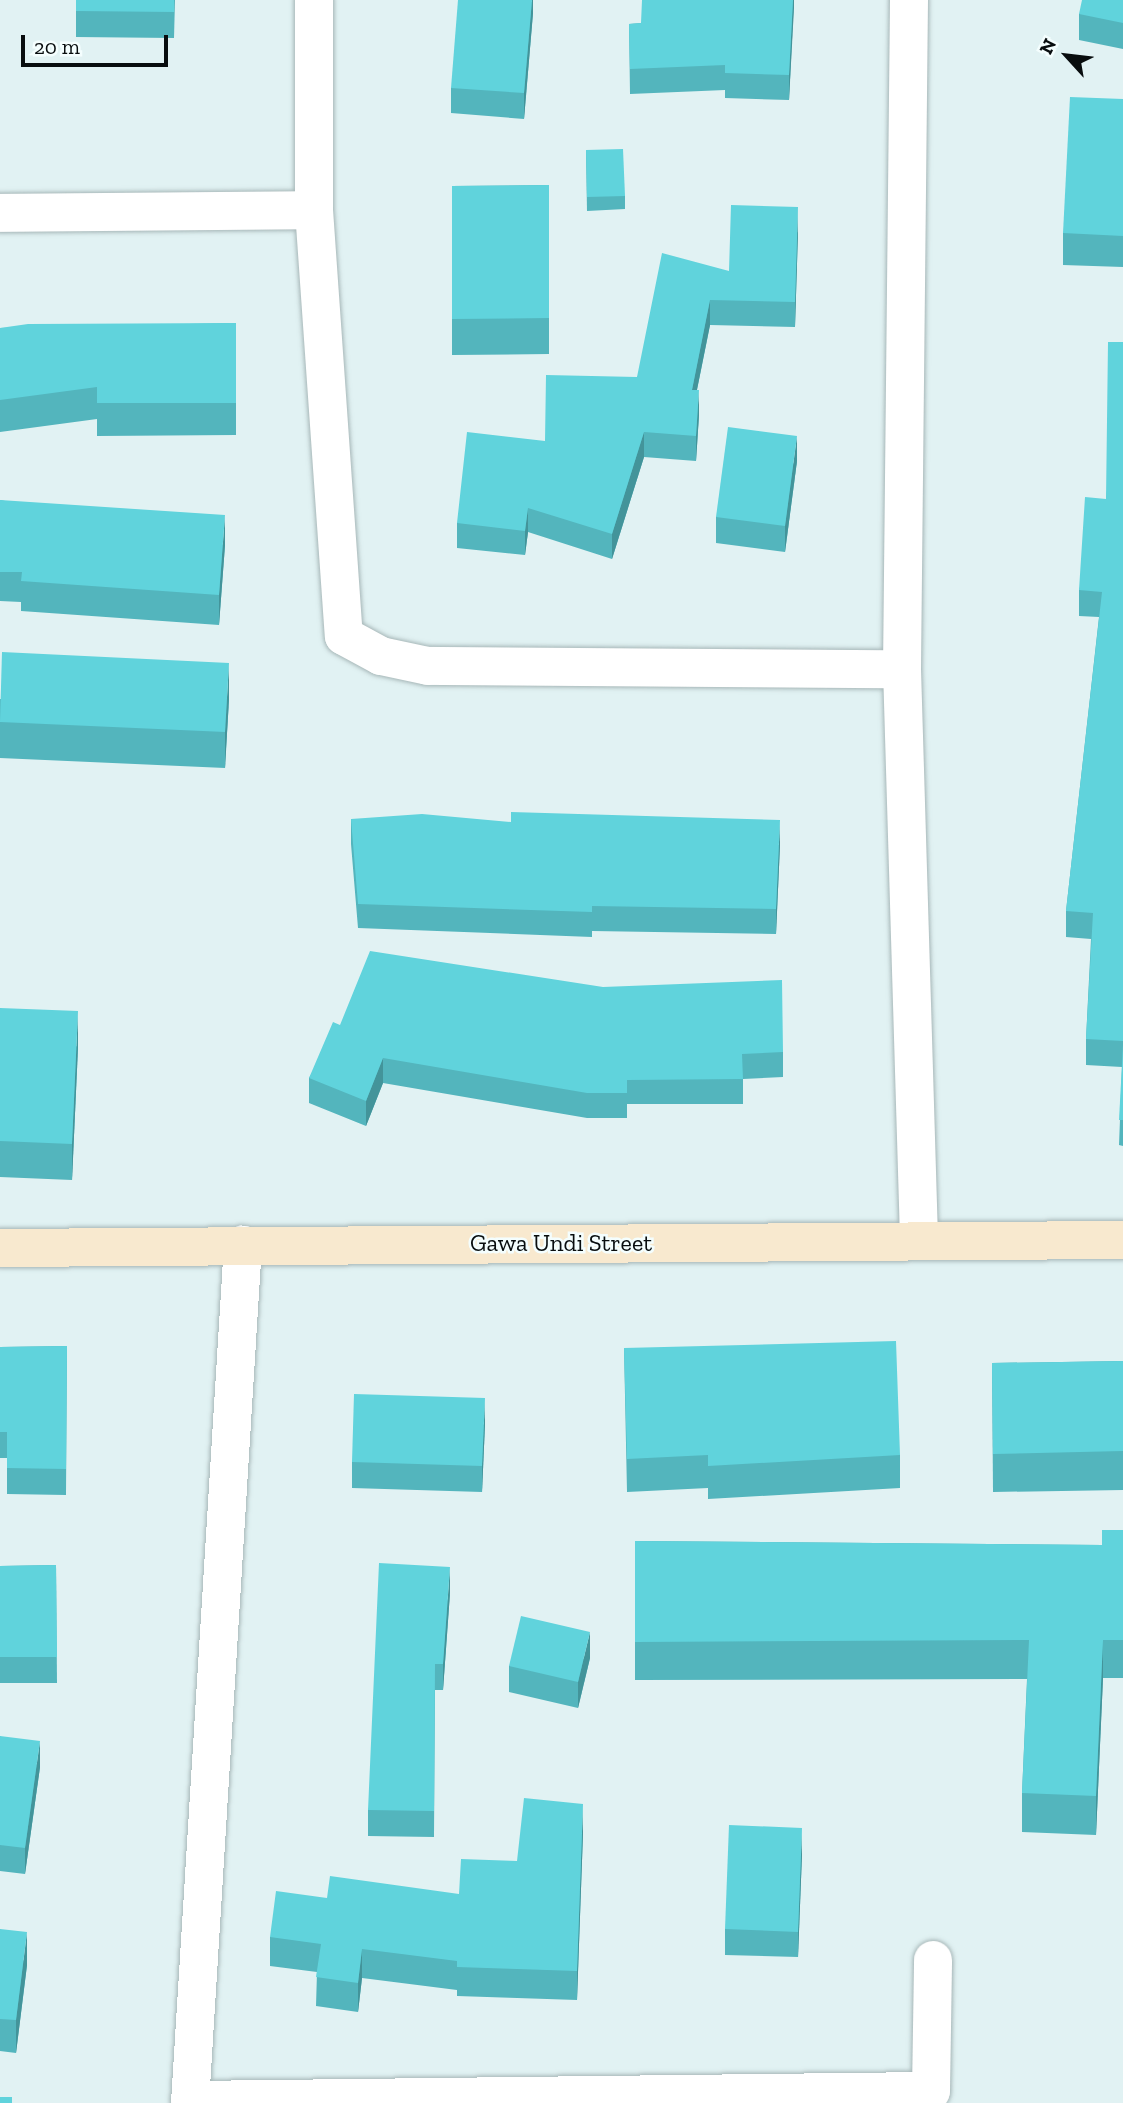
<!DOCTYPE html>
<style>
body{margin:0}
#map{position:relative;width:1123px;height:2103px;overflow:hidden;background:#e1f2f3;font-family:"Zilla Slab",serif}
div>[style]{position:absolute}
.roads{filter:drop-shadow(0 0 2px #a7b7b8) drop-shadow(0 0 2px #a7b7b8)}
.street>*{height:38px;margin:-19px;padding:0 19px;transform-origin:19px;border-radius:19px;background:#fff}
.secondary>*{height:38px;margin:-19px;padding:0 19px;transform-origin:19px;border-radius:19px;background:#f8e9cf}
.wall>*{inset:0;background:#53b5bd}
.shaded-wall>*{inset:0;background:#43949a}
.building>*{inset:0;background:#60d3dc}
span{translate:-50% -50%;white-space:nowrap;text-align:center;line-height:1.15;-webkit-text-stroke:5px #f4fefe;paint-order:stroke}
.street-label{font-size:24px;color:#080d0e}
.north{position:absolute;left:1032px;top:21px;width:70px;height:70px;-webkit-text-stroke:5px #f4fefe;paint-order:stroke;rotate:297deg;font-size:19px;font-weight:700;line-height:28px;text-align:center;color:#080d0e}
.north::after{content:'';display:block;margin:auto;width:24px;height:32px;background:#080d0e;clip-path:polygon(50% 0,100% 100%,50% 72%,0 100%)}
.scale{position:absolute;left:21px;top:35px;width:147px;height:32px;box-sizing:border-box;border:4px solid #080d0e;border-top:0;padding-left:9px;font-size:21px;line-height:24px;white-space:nowrap;color:#080d0e;-webkit-text-stroke:5px #f4fefe;paint-order:stroke}
</style>
<div id="map">
<div class="roads">
<div class="street">
<i style="left:314px;top:0;width:210px;rotate:90deg"></i>
<i style="left:314px;top:210px;width:427px;rotate:86deg"></i>
<i style="left:344px;top:636px;width:42px;rotate:28.4deg"></i>
<i style="left:381px;top:656px;width:48px;rotate:12deg"></i>
<i style="left:428px;top:666px;width:474px;rotate:0.4deg"></i>
<i style="left:909px;top:0;width:669px;rotate:90.6deg"></i>
<i style="left:902px;top:669px;width:571px;rotate:88.29deg"></i>
<i style="left:0;top:213px;width:314px;rotate:-0.5deg"></i>
<i style="left:191px;top:2100px;width:740px;rotate:-0.7deg"></i>
<i style="left:931px;top:2091px;width:131px;rotate:-89.1deg"></i>
<i style="left:190px;top:2103px;width:860px;rotate:-86.47deg"></i>
</div>
<div class="secondary">
<i style="left:0;top:1248px;width:1123px;rotate:-0.41deg"></i>
</div>
</div>
<div class="wall">
<i style="clip-path:polygon(76px 0,175px 0,174px 38px,76px 37px)"></i>
<i style="clip-path:polygon(533px 0,533px 13px,524px 119px,451px 113px,451px 88px)"></i>
<i style="clip-path:polygon(794px 0,789px 100px,725px 98px,725px 90px,630px 94px,629px 24px,641px 23px)"></i>
<i style="clip-path:polygon(1123px 0,1123px 49px,1079px 40px,1079px 14px)"></i>
<i style="clip-path:polygon(1123px 99px,1123px 267px,1063px 265px,1063px 233px)"></i>
<i style="clip-path:polygon(586px 150px,625px 196px,625px 209px,587px 211px)"></i>
<i style="clip-path:polygon(549px 185px,549px 354px,452px 355px,452px 186px)"></i>
<i style="clip-path:polygon(798px 232px,795px 327px,710px 325px,697px 390px,699px 415px,696px 461px,644px 457px,612px 559px,528px 532px,525px 555px,457px 548px,457px 523px,545px 441px,637px 377px,729px 271px)"></i>
<i style="clip-path:polygon(236px 323px,236px 435px,97px 436px,97px 419px,0 432px,0 328px)"></i>
<i style="clip-path:polygon(1123px 342px,1123px 1146px,1119px 1145px,1122px 1067px,1086px 1065px,1086px 1039px,1091px 939px,1066px 937px,1066px 911px,1099px 617px,1079px 616px,1079px 590px,1106px 499px)"></i>
<i style="clip-path:polygon(797px 461px,785px 552px,716px 543px,716px 517px)"></i>
<i style="clip-path:polygon(0 500px,225px 545px,219px 625px,21px 611px,21px 602px,0 601px)"></i>
<i style="clip-path:polygon(0 699px,229px 699px,225px 768px,0 758px)"></i>
<i style="clip-path:polygon(351px 819px,780px 845px,776px 934px,592px 931px,592px 937px,358px 928px,351px 844px)"></i>
<i style="clip-path:polygon(0 1008px,78px 1047px,72px 1180px,0 1177px)"></i>
<i style="clip-path:polygon(340px 1025px,783px 1052px,783px 1077px,743px 1079px,743px 1104px,627px 1104px,627px 1118px,587px 1118px,383px 1083px,366px 1126px,309px 1103px,309px 1078px)"></i>
<i style="clip-path:polygon(67px 1346px,66px 1495px,7px 1494px,7px 1458px,0 1458px,0 1347px)"></i>
<i style="clip-path:polygon(624px 1348px,900px 1455px,900px 1488px,708px 1499px,708px 1488px,627px 1492px)"></i>
<i style="clip-path:polygon(1123px 1361px,1123px 1490px,993px 1492px,992px 1363px)"></i>
<i style="clip-path:polygon(485px 1424px,482px 1492px,352px 1488px,352px 1462px)"></i>
<i style="clip-path:polygon(1123px 1530px,1123px 1678px,1103px 1678px,1096px 1835px,1022px 1832px,1022px 1793px,1027px 1679px,635px 1680px,635px 1541px,1102px 1545px)"></i>
<i style="clip-path:polygon(56px 1565px,57px 1683px,0 1683px,0 1566px)"></i>
<i style="clip-path:polygon(450px 1593px,443px 1690px,435px 1690px,434px 1837px,368px 1836px,368px 1810px)"></i>
<i style="clip-path:polygon(590px 1658px,578px 1708px,509px 1692px,509px 1666px)"></i>
<i style="clip-path:polygon(0 1736px,40px 1767px,25px 1874px,0 1871px)"></i>
<i style="clip-path:polygon(583px 1833px,577px 2000px,457px 1996px,457px 1990px,362px 1978px,358px 2012px,316px 2006px,317px 1972px,270px 1966px,270px 1937px,459px 1894px,517px 1861px)"></i>
<i style="clip-path:polygon(802px 1854px,798px 1957px,725px 1955px,725px 1929px)"></i>
<i style="clip-path:polygon(0 1929px,27px 1965px,16px 2053px,0 2051px)"></i>
</div>
<div class="shaded-wall">
<i style="clip-path:polygon(532px 0,533px 0,533px 13px,524px 119px,524px 93px)"></i>
<i style="clip-path:polygon(793px 0,794px 0,794px 8px,789px 100px,789px 75px)"></i>
<i style="clip-path:polygon(798px 207px,798px 232px,795px 327px,795px 302px)"></i>
<i style="clip-path:polygon(710px 300px,710px 325px,692px 414px,692px 390px)"></i>
<i style="clip-path:polygon(699px 390px,699px 415px,696px 461px,696px 436px)"></i>
<i style="clip-path:polygon(644px 432px,644px 457px,612px 559px,612px 534px)"></i>
<i style="clip-path:polygon(797px 436px,797px 461px,785px 552px,785px 526px)"></i>
<i style="clip-path:polygon(528px 508px,528px 532px,525px 555px,525px 531px)"></i>
<i style="clip-path:polygon(225px 515px,225px 545px,219px 625px,219px 595px)"></i>
<i style="clip-path:polygon(229px 663px,229px 699px,225px 768px,225px 732px)"></i>
<i style="clip-path:polygon(780px 820px,780px 845px,776px 934px,776px 909px)"></i>
<i style="clip-path:polygon(78px 1011px,78px 1047px,72px 1180px,72px 1144px)"></i>
<i style="clip-path:polygon(383px 1058px,383px 1083px,366px 1126px,366px 1101px)"></i>
<i style="clip-path:polygon(485px 1398px,485px 1424px,482px 1492px,482px 1466px)"></i>
<i style="clip-path:polygon(450px 1567px,450px 1593px,443px 1690px,443px 1664px)"></i>
<i style="clip-path:polygon(590px 1632px,590px 1658px,578px 1708px,578px 1682px)"></i>
<i style="clip-path:polygon(1103px 1640px,1103px 1678px,1096px 1835px,1096px 1796px)"></i>
<i style="clip-path:polygon(40px 1741px,40px 1767px,25px 1874px,25px 1848px)"></i>
<i style="clip-path:polygon(583px 1804px,583px 1833px,577px 2000px,577px 1971px)"></i>
<i style="clip-path:polygon(802px 1828px,802px 1854px,798px 1957px,798px 1932px)"></i>
<i style="clip-path:polygon(27px 1932px,27px 1965px,16px 2053px,16px 2020px)"></i>
<i style="clip-path:polygon(362px 1949px,362px 1978px,358px 2012px,358px 1983px)"></i>
</div>
<div class="building">
<i style="clip-path:polygon(76px 0,174px 0,174px 12px,76px 11px)"></i>
<i style="clip-path:polygon(458px 0,532px 0,524px 93px,451px 88px)"></i>
<i style="clip-path:polygon(642px 0,793px 0,789px 75px,725px 73px,725px 65px,630px 69px,629px 24px,641px 23px)"></i>
<i style="clip-path:polygon(1082px 0,1123px 0,1123px 23px,1079px 14px)"></i>
<i style="clip-path:polygon(1070px 97px,1123px 99px,1123px 236px,1063px 233px)"></i>
<i style="clip-path:polygon(623px 149px,625px 196px,587px 197px,586px 150px)"></i>
<i style="clip-path:polygon(549px 185px,549px 318px,452px 319px,452px 186px)"></i>
<i style="clip-path:polygon(731px 205px,798px 207px,795px 302px,710px 300px,692px 390px,699px 390px,696px 436px,644px 432px,612px 534px,528px 508px,525px 531px,457px 523px,467px 432px,545px 441px,546px 375px,637px 377px,662px 253px,729px 271px)"></i>
<i style="clip-path:polygon(236px 323px,236px 403px,97px 403px,97px 387px,0 400px,0 328px,28px 324px)"></i>
<i style="clip-path:polygon(1108px 342px,1123px 342px,1123px 1041px,1086px 1039px,1093px 913px,1066px 911px,1102px 592px,1079px 590px,1085px 497px,1106px 499px)"></i>
<i style="clip-path:polygon(728px 427px,797px 436px,785px 526px,716px 517px)"></i>
<i style="clip-path:polygon(0 500px,225px 515px,219px 595px,21px 581px,22px 572px,0 572px)"></i>
<i style="clip-path:polygon(2px 652px,229px 663px,225px 732px,0 722px)"></i>
<i style="clip-path:polygon(511px 812px,780px 820px,776px 909px,592px 906px,592px 912px,358px 904px,351px 819px,422px 814px,511px 822px)"></i>
<i style="clip-path:polygon(370px 951px,603px 987px,782px 980px,783px 1052px,742px 1054px,743px 1079px,627px 1080px,627px 1093px,587px 1093px,383px 1058px,366px 1101px,309px 1078px,333px 1022px,340px 1025px)"></i>
<i style="clip-path:polygon(0 1008px,78px 1011px,72px 1144px,0 1141px)"></i>
<i style="clip-path:polygon(1123px 1045px,1123px 1120px,1119px 1120px)"></i>
<i style="clip-path:polygon(896px 1341px,900px 1455px,708px 1466px,708px 1455px,627px 1459px,624px 1348px)"></i>
<i style="clip-path:polygon(67px 1346px,66px 1469px,7px 1468px,7px 1432px,0 1432px,0 1347px)"></i>
<i style="clip-path:polygon(1123px 1361px,1123px 1451px,993px 1454px,992px 1363px)"></i>
<i style="clip-path:polygon(354px 1394px,485px 1398px,482px 1466px,352px 1462px)"></i>
<i style="clip-path:polygon(1102px 1530px,1123px 1530px,1123px 1640px,1103px 1640px,1096px 1796px,1022px 1793px,1029px 1640px,635px 1642px,635px 1541px,1102px 1545px)"></i>
<i style="clip-path:polygon(379px 1563px,450px 1567px,443px 1664px,435px 1664px,434px 1811px,368px 1810px)"></i>
<i style="clip-path:polygon(56px 1565px,57px 1657px,0 1657px,0 1566px)"></i>
<i style="clip-path:polygon(521px 1616px,590px 1632px,578px 1682px,509px 1666px)"></i>
<i style="clip-path:polygon(0 1736px,40px 1741px,25px 1848px,0 1845px)"></i>
<i style="clip-path:polygon(524px 1798px,583px 1804px,577px 1971px,457px 1967px,457px 1961px,362px 1949px,358px 1983px,316px 1977px,321px 1944px,270px 1937px,276px 1891px,327px 1898px,330px 1876px,459px 1894px,461px 1859px,517px 1861px)"></i>
<i style="clip-path:polygon(729px 1825px,802px 1828px,798px 1932px,725px 1929px)"></i>
<i style="clip-path:polygon(0 1929px,27px 1932px,16px 2020px,0 2019px)"></i>
<i style="clip-path:polygon(0 2097px,12px 2097px,12px 2103px,0 2103px)"></i>
</div>
<div class="street-label">
<span style="left:561px;top:1243px">Gawa Undi Street</span>
</div>
<div class="north">N</div>
<div class="scale">20 m</div>
</div>
